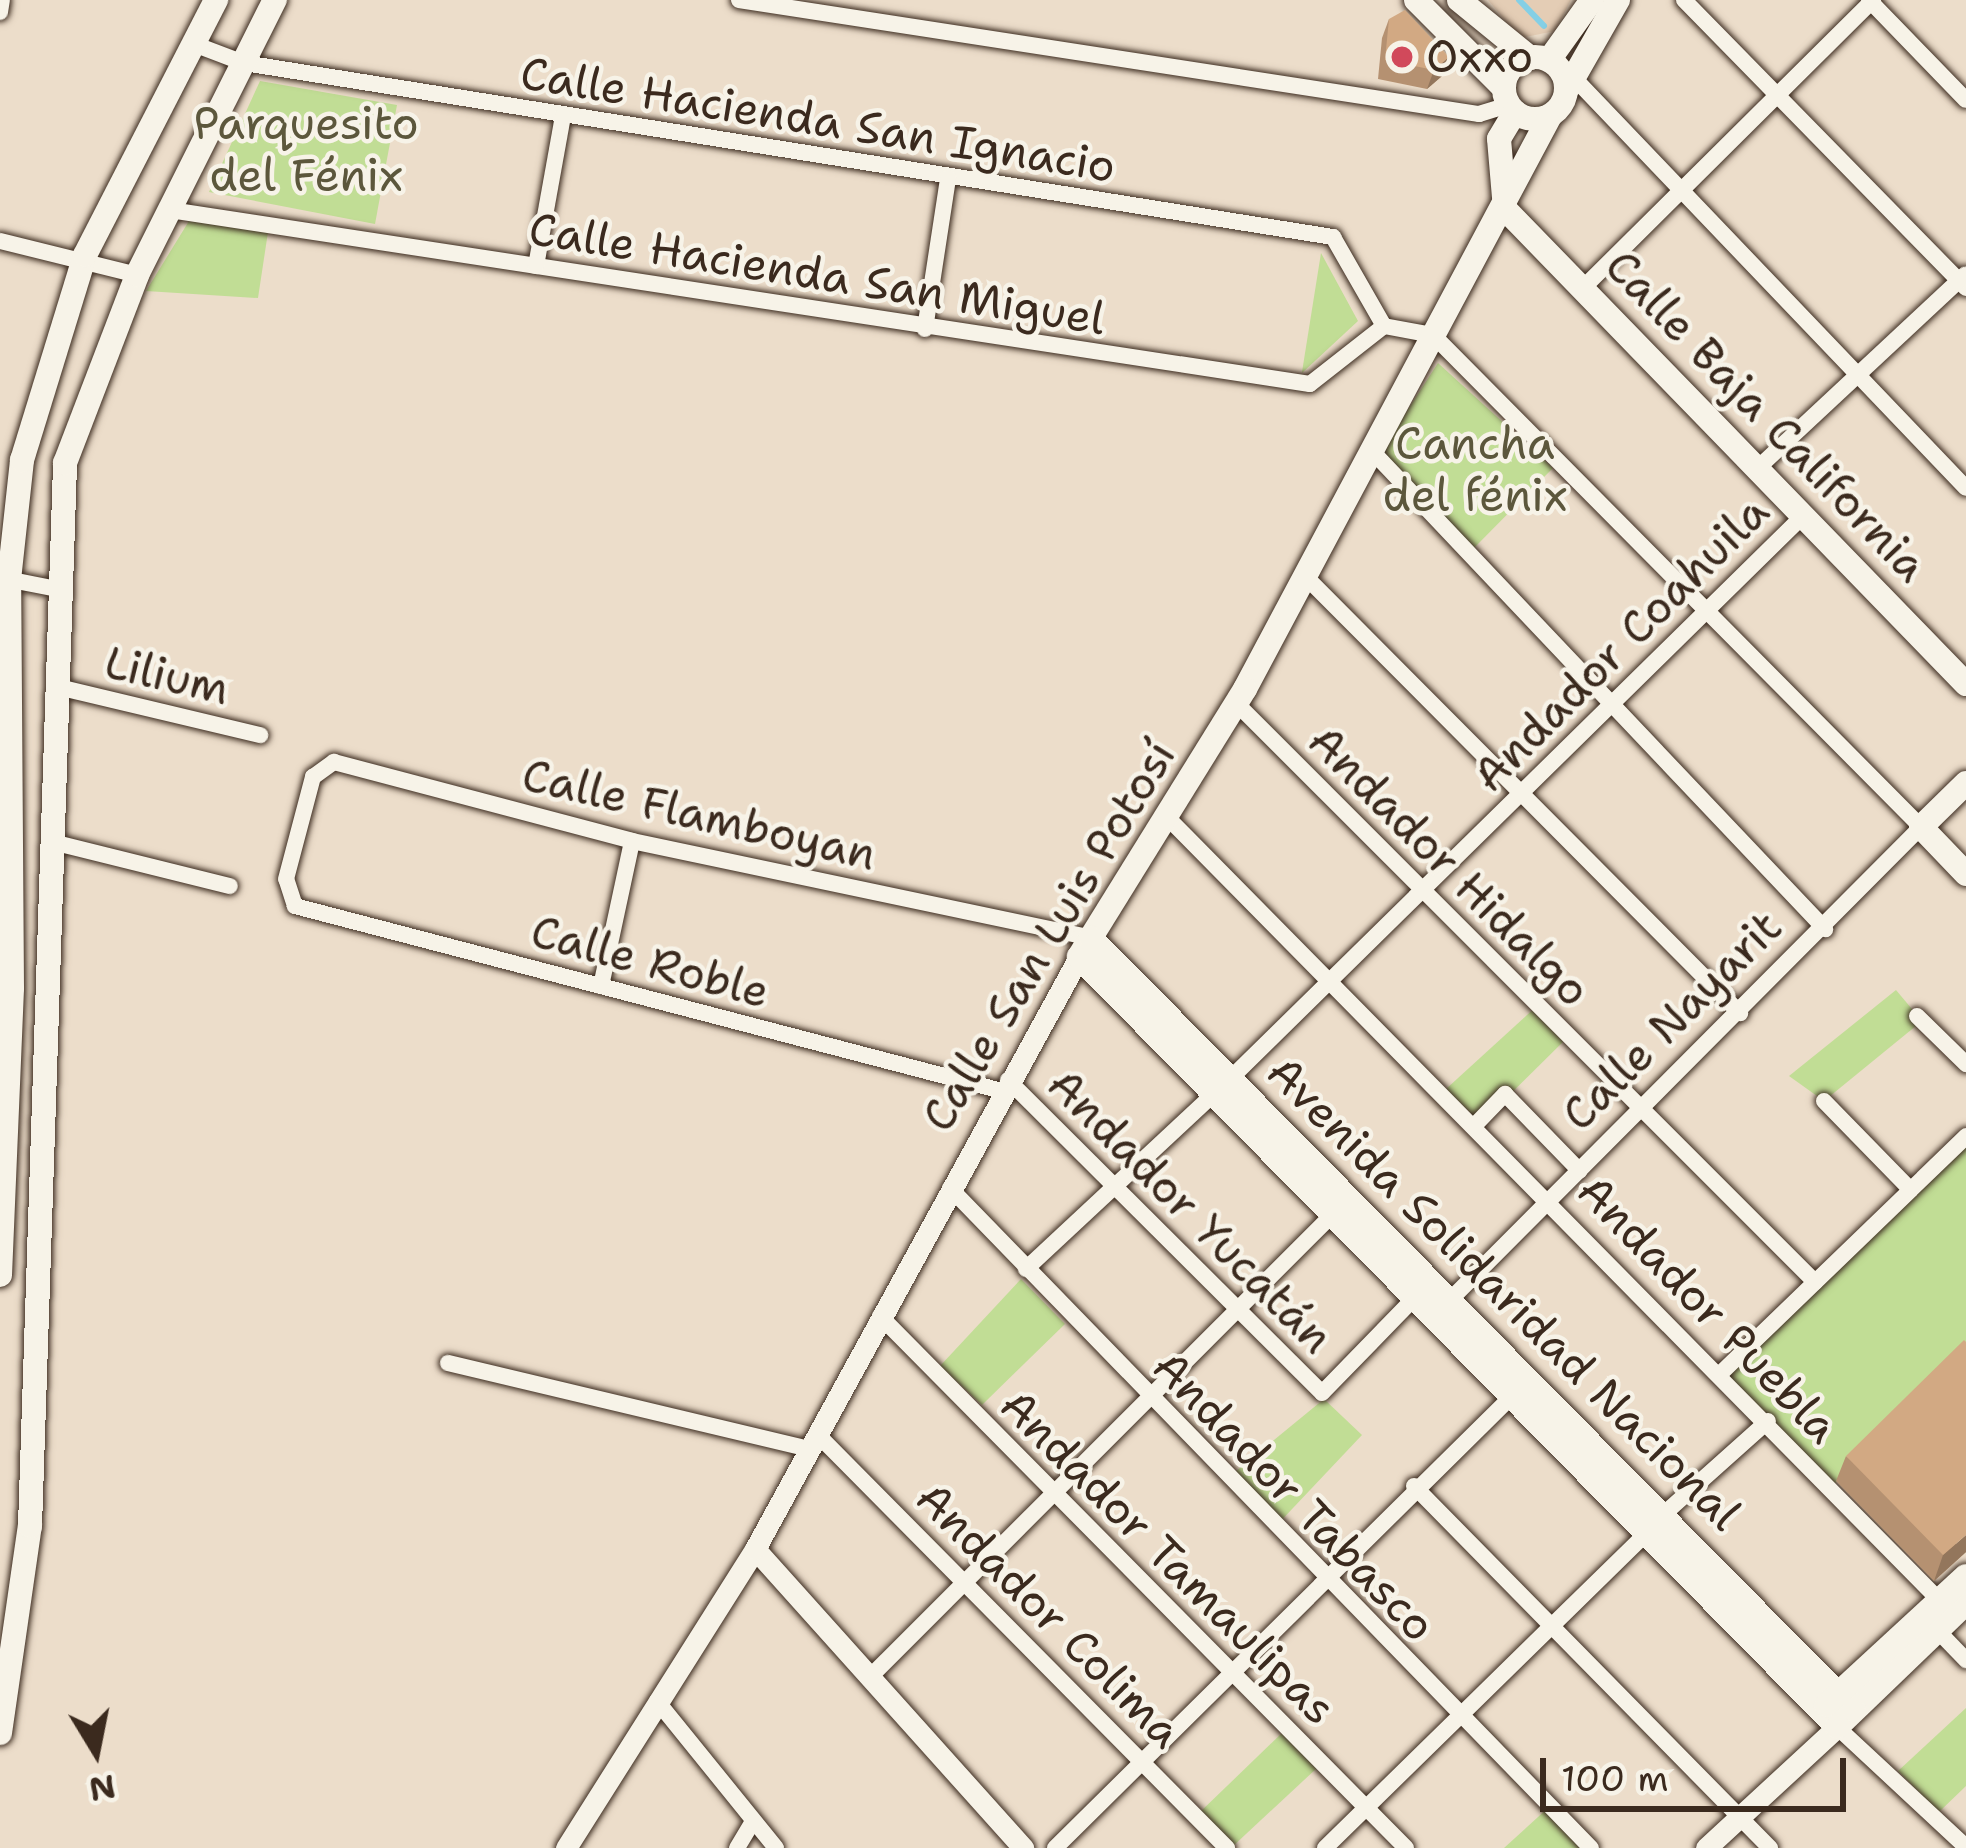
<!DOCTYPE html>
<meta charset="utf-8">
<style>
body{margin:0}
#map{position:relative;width:1966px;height:1848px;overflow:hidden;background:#ecddca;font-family:"Shantell Sans",sans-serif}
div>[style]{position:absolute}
.built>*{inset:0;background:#e4cdb5}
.green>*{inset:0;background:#c1dd95}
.stream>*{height:6px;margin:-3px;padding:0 3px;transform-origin:3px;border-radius:3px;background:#84cfe5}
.roads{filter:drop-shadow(0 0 3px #3b2a1e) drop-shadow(0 0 3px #3b2a1e)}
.minor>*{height:16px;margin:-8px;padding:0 8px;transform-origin:8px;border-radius:8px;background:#f7f3e8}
.tertiary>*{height:21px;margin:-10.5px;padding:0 10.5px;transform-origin:10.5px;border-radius:10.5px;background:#f7f3e8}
.secondary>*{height:24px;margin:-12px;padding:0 12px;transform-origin:12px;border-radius:12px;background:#f7f3e8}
.secondary>.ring{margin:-12px;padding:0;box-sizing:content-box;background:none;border:24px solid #f7f3e8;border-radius:50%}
.wall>*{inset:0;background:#b59171}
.shaded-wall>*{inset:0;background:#93765c}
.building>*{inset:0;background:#d2a983}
.dots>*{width:33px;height:33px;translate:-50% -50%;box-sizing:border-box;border:6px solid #f7f3e8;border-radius:50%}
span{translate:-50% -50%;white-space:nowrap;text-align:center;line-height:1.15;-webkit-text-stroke:9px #f7f3e8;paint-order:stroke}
.poi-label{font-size:45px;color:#3b2a1e}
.left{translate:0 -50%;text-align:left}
.street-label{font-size:45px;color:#3b2a1e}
.park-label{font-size:45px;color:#5c573c}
.north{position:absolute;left:36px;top:1692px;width:120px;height:120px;-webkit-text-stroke:9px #f7f3e8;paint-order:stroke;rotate:170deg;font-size:33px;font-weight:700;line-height:48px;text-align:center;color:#3b2a1e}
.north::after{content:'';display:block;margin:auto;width:42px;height:54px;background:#3b2a1e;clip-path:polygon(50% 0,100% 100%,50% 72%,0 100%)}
.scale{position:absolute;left:1540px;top:1758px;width:306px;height:54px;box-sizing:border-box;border:6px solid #3b2a1e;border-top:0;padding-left:15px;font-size:36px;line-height:42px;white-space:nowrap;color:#3b2a1e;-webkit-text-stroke:9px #f7f3e8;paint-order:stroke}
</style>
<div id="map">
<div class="built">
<i style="clip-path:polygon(1488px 0,1571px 0,1555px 31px,1520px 38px)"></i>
</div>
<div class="green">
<i style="clip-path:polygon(260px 81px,397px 105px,375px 224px,209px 192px)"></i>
<i style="clip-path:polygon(189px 221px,268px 232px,258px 298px,146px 291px)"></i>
<i style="clip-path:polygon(1321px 253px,1358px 321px,1302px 373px,1302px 372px)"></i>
<i style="clip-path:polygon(1438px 363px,1553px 468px,1474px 548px,1381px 451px)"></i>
<i style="clip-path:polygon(1896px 990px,1922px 1021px,1824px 1101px,1789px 1076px)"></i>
<i style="clip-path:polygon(1538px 1005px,1569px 1036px,1481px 1123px,1446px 1089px)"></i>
<i style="clip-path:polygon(1966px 1136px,1966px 1377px,1954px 1366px,1831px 1487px,1721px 1373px)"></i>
<i style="clip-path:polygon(1021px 1279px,1065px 1324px,982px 1405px,940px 1366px)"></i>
<i style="clip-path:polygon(1324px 1399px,1362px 1435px,1276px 1526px,1230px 1476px)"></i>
<i style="clip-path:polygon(1966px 1708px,1966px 1786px,1939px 1812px,1898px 1771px)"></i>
<i style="clip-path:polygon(1283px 1732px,1317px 1768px,1231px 1848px,1199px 1813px)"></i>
<i style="clip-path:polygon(1549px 1807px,1588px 1848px,1504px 1848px)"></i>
</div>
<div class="stream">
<i style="left:1519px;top:0;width:36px;rotate:46deg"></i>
</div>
<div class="roads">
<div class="minor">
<i style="left:739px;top:0;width:749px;rotate:8.76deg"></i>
<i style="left:1479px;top:114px;width:31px;rotate:-17deg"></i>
<i style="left:1684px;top:0;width:403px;rotate:45.6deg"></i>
<i style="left:1869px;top:0;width:139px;rotate:45.9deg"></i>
<i style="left:0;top:12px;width:12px;rotate:-81deg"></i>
<i style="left:194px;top:44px;width:53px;rotate:20.8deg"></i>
<i style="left:244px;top:63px;width:1103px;rotate:9.08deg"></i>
<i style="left:1333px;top:237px;width:103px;rotate:60.2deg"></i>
<i style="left:1576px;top:80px;width:564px;rotate:46.29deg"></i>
<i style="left:170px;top:210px;width:1153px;rotate:8.68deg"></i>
<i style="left:1310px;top:384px;width:94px;rotate:-38.1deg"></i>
<i style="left:0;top:241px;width:141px;rotate:13.9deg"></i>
<i style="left:536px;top:266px;width:152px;rotate:-79.8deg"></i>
<i style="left:1583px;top:288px;width:409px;rotate:-44.8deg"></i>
<i style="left:1384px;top:326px;width:50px;rotate:10.4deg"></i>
<i style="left:1433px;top:335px;width:693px;rotate:45.23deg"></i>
<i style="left:1921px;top:827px;width:676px;rotate:134.88deg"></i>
<i style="left:925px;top:329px;width:153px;rotate:-81.3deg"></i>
<i style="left:1372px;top:451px;width:659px;rotate:46.54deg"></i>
<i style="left:1759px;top:467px;width:282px;rotate:-43deg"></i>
<i style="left:1305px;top:576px;width:617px;rotate:45.13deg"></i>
<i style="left:1px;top:578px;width:57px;rotate:11.1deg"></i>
<i style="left:58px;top:687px;width:208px;rotate:13.4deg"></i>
<i style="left:1236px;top:703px;width:819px;rotate:45deg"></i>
<i style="left:1166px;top:816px;width:1102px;rotate:45.4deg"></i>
<i style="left:56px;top:843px;width:179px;rotate:13.9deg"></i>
<i style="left:601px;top:986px;width:148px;rotate:-77.9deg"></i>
<i style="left:1917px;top:1016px;width:69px;rotate:44.4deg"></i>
<i style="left:1231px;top:1078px;width:805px;rotate:-44.5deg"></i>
<i style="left:1008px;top:1080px;width:443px;rotate:44.9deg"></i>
<i style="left:1322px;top:1393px;width:144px;rotate:-45.8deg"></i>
<i style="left:1002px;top:1091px;width:731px;rotate:-165.34deg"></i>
<i style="left:295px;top:906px;width:28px;rotate:-108deg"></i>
<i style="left:286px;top:879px;width:106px;rotate:-75.2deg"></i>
<i style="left:313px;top:777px;width:26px;rotate:-36deg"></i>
<i style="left:334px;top:762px;width:308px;rotate:14.8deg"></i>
<i style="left:632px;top:841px;width:469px;rotate:11.9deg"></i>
<i style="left:1824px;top:1101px;width:124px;rotate:45.7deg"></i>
<i style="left:1476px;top:1124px;width:42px;rotate:-46deg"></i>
<i style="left:1505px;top:1094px;width:107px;rotate:45.8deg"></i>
<i style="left:950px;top:1188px;width:920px;rotate:45.84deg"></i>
<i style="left:1026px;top:1269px;width:262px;rotate:-43deg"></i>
<i style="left:880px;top:1316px;width:748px;rotate:45.32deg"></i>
<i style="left:448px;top:1363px;width:371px;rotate:13.4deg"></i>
<i style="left:1721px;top:1373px;width:341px;rotate:-44deg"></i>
<i style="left:817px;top:1434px;width:583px;rotate:45.28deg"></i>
<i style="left:1414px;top:1486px;width:508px;rotate:45.48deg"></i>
<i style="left:1665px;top:1513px;width:138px;rotate:-41.8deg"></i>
<i style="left:1937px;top:1630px;width:42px;rotate:46deg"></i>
<i style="left:870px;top:1677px;width:658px;rotate:-45deg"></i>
<i style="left:657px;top:1701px;width:189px;rotate:51deg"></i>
<i style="left:1837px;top:1727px;width:176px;rotate:42.9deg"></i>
<i style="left:737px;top:1848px;width:31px;rotate:-59deg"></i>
<i style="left:1055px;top:1848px;width:643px;rotate:-44.68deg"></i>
<i style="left:1325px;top:1848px;width:449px;rotate:-44.4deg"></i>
</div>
<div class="tertiary">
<i style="left:755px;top:1549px;width:402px;rotate:48.1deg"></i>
<i style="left:566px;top:1848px;width:354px;rotate:-57.7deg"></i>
<i style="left:755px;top:1549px;width:675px;rotate:-61.31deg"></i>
<i style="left:1706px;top:1848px;width:178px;rotate:-42.7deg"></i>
</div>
<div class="secondary">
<i style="left:1416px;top:0;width:124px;rotate:45deg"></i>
<i style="left:1459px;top:0;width:92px;rotate:39.2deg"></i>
<i class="ring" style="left:1504px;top:57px;width:38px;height:38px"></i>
<i style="left:1549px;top:60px;width:74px;rotate:-54.4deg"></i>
<i style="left:1566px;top:91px;width:105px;rotate:-60.3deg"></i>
<i style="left:1515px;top:112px;width:31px;rotate:121deg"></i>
<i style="left:1499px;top:139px;width:70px;rotate:85.1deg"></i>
<i style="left:1505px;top:209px;width:662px;rotate:45.86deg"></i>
<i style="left:1550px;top:116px;width:649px;rotate:118.03deg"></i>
<i style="left:1245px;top:689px;width:315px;rotate:121.8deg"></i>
<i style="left:1079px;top:957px;width:1080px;rotate:45.45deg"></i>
<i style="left:1837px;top:1727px;width:179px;rotate:-43.9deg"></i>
<i style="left:1966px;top:783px;width:63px;rotate:135.6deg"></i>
<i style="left:1921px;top:827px;width:65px;rotate:46.2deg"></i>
<i style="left:1091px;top:938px;width:1085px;rotate:45.34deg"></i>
<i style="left:0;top:1275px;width:287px;rotate:-87.6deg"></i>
<i style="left:12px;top:988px;width:408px;rotate:-90.4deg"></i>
<i style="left:9px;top:580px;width:121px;rotate:-83.8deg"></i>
<i style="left:22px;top:460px;width:214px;rotate:-72.9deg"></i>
<i style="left:85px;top:255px;width:287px;rotate:-62.8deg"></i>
<i style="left:1826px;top:1705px;width:190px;rotate:-42.7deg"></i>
<i style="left:0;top:1733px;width:209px;rotate:-81.8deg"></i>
<i style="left:30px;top:1526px;width:1064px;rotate:-88.11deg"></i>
<i style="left:65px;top:463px;width:201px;rotate:-69deg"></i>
<i style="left:137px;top:275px;width:308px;rotate:-63.4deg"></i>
</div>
</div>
<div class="wall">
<i style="clip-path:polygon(1389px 19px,1449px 57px,1442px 76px,1427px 89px,1378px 79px,1382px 38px)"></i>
<i style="clip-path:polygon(1846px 1456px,1966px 1552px,1934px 1581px,1836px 1481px)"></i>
</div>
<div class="shaded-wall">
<i style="clip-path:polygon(1449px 57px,1442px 76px,1427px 89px,1434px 70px)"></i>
<i style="clip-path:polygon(1966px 1535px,1966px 1552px,1934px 1581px,1943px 1555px)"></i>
</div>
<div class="building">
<i style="clip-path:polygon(1405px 10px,1449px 57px,1434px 70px,1385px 60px,1389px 19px)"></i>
<i style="clip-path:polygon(1964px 1340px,1966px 1342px,1966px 1535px,1943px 1555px,1846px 1456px)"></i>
</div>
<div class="dots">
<i style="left:1402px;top:57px;background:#d1495b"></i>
</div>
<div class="poi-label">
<span class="left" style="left:1426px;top:57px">Oxxo</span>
</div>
<div class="street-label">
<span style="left:818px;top:120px;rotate:9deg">Calle Hacienda San Ignacio</span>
<span style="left:817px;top:274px;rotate:9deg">Calle Hacienda San Miguel</span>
<span style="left:1766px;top:416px;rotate:46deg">Calle Baja California</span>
<span style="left:1621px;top:644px;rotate:-45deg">Andador Coahuila</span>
<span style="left:167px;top:676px;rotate:13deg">Lilium</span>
<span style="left:699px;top:815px;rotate:13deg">Calle Flamboyan</span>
<span style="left:1449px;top:866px;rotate:45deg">Andador Hidalgo</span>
<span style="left:1049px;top:936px;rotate:-59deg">Calle San Luis Potosí</span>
<span style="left:650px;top:962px;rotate:15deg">Calle Roble</span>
<span style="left:1672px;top:1021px;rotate:-45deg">Calle Nayarit</span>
<span style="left:1190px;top:1211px;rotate:45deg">Andador Yucatán</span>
<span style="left:1504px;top:1293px;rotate:45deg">Avenida Solidaridad Nacional</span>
<span style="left:1708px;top:1309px;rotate:46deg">Andador Puebla</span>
<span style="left:1294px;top:1496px;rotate:46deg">Andador Tabasco</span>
<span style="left:1168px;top:1557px;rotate:45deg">Andador Tamaulipas</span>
<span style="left:1049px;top:1615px;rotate:45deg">Andador Colima</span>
</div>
<div class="park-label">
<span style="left:306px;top:150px">Parquesito<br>del Fénix</span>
<span style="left:1475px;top:470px">Cancha<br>del fénix</span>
</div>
<div class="north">N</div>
<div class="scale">100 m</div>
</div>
